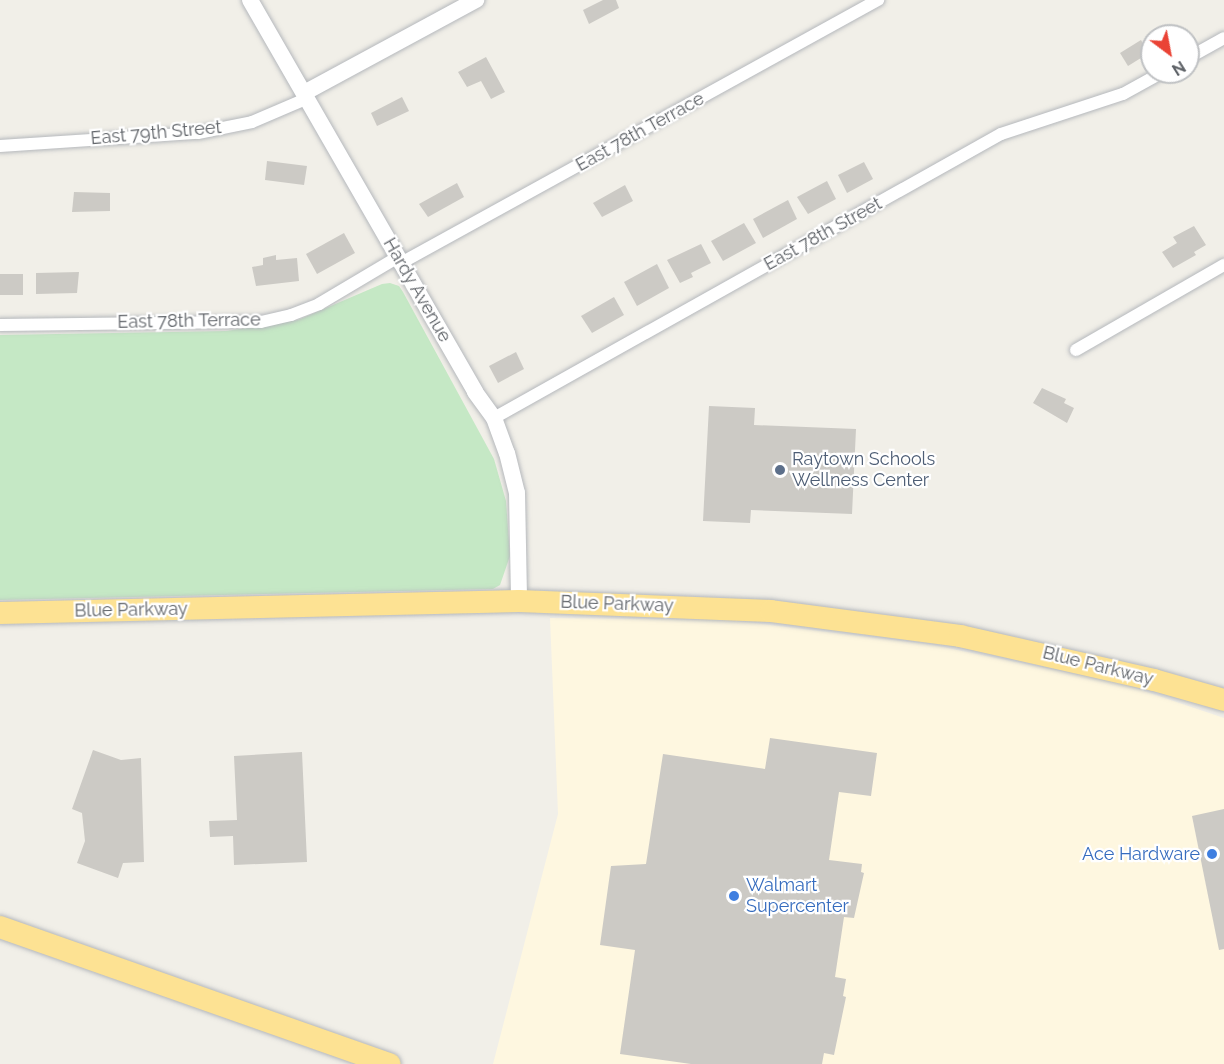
<!DOCTYPE html>
<style>
body{margin:0}
#map{position:relative;width:1224px;height:1064px;overflow:hidden;background:#f1efe8;font-family:Raleway,sans-serif}
div>[style]{position:absolute}
.commercial>*{inset:0;background:#fef7e0}
.green>*{inset:0;background:#c5e8c5}
.building>*{inset:0;background:#cccac5}
.roads{filter:drop-shadow(0 0 2px #b5b8bc) drop-shadow(0 0 2px #b5b8bc)}
.street>*{height:12px;margin:-6px;padding:0 6px;transform-origin:6px;border-radius:6px;background:#fff}
.secondary>*{height:16px;margin:-8px;padding:0 8px;transform-origin:8px;border-radius:8px;background:#fff}
.highway>*{height:22px;margin:-11px;padding:0 11px;transform-origin:11px;border-radius:11px;background:#fde293}
.dots>*{width:16px;height:16px;translate:-50% -50%;box-sizing:border-box;border:3px solid #fff;border-radius:50%}
span{translate:-50% -50%;white-space:nowrap;text-align:center;line-height:1.15;-webkit-text-stroke:4.5px #fff;paint-order:stroke}
.street-label{font-size:18px;color:#5f6368}
.service-label{font-size:18px;color:#4e5e75}
.left{translate:0 -50%;text-align:left}
.shop-label{font-size:18px;color:#366cbe}
.right{translate:-100% -50%;text-align:right}
.north{position:absolute;left:1140px;top:24px;width:60px;height:60px;box-sizing:border-box;background:#fff;border:2px solid #bfc1c3;border-radius:50%;rotate:148deg;font-size:16px;font-weight:700;line-height:24px;text-align:center;color:#5f6368}
.north::after{content:'';display:block;margin:auto;width:21px;height:27px;background:#ea4335;clip-path:polygon(50% 0,100% 100%,50% 72%,0 100%)}
</style>
<div id="map">
<div class="commercial">
<i style="clip-path:polygon(550px 618px,729px 620px,933px 645px,1123px 684px,1224px 718px,1224px 1064px,493px 1064px,558px 814px)"></i>
</div>
<div class="green">
<i style="clip-path:polygon(390px 283px,399px 286px,403px 292px,494px 459px,506px 501px,510px 556px,500px 585px,493px 589px,0 600px,0 335px,226px 331px,298px 320px,382px 284px)"></i>
</div>
<div class="building">
<i style="clip-path:polygon(603px 0,616px 0,619px 8px,589px 24px,583px 10px)"></i>
<i style="clip-path:polygon(1141px 40px,1149px 53px,1128px 66px,1120px 53px)"></i>
<i style="clip-path:polygon(486px 57px,505px 92px,491px 99px,481px 81px,467px 87px,458px 72px)"></i>
<i style="clip-path:polygon(402px 97px,409px 111px,377px 126px,371px 113px)"></i>
<i style="clip-path:polygon(267px 161px,307px 166px,304px 185px,265px 180px)"></i>
<i style="clip-path:polygon(864px 162px,873px 179px,847px 193px,838px 175px)"></i>
<i style="clip-path:polygon(827px 181px,836px 199px,808px 214px,797px 197px)"></i>
<i style="clip-path:polygon(457px 183px,464px 197px,428px 217px,419px 204px)"></i>
<i style="clip-path:polygon(625px 185px,633px 201px,602px 217px,593px 203px)"></i>
<i style="clip-path:polygon(74px 192px,110px 193px,110px 211px,72px 212px)"></i>
<i style="clip-path:polygon(788px 200px,797px 219px,763px 238px,753px 219px)"></i>
<i style="clip-path:polygon(744px 223px,756px 243px,723px 261px,711px 241px)"></i>
<i style="clip-path:polygon(1194px 226px,1206px 245px,1194px 252px,1196px 255px,1173px 268px,1162px 252px,1177px 243px,1173px 237px)"></i>
<i style="clip-path:polygon(344px 233px,355px 253px,317px 274px,306px 254px)"></i>
<i style="clip-path:polygon(701px 244px,711px 263px,691px 273px,693px 277px,680px 283px,667px 260px)"></i>
<i style="clip-path:polygon(276px 255px,276px 260px,297px 258px,299px 281px,256px 286px,252px 267px,263px 265px,263px 258px)"></i>
<i style="clip-path:polygon(657px 264px,669px 288px,637px 306px,624px 282px)"></i>
<i style="clip-path:polygon(79px 272px,77px 293px,36px 294px,36px 273px)"></i>
<i style="clip-path:polygon(0 274px,23px 274px,23px 295px,0 295px)"></i>
<i style="clip-path:polygon(614px 297px,624px 315px,592px 333px,581px 316px)"></i>
<i style="clip-path:polygon(516px 352px,524px 369px,498px 383px,489px 366px)"></i>
<i style="clip-path:polygon(1042px 388px,1066px 399px,1064px 403px,1074px 408px,1067px 423px,1033px 403px)"></i>
<i style="clip-path:polygon(709px 406px,755px 408px,754px 425px,856px 429px,852px 514px,751px 510px,750px 523px,703px 521px)"></i>
<i style="clip-path:polygon(770px 738px,877px 753px,871px 796px,839px 792px,829px 860px,862px 864px,861px 872px,864px 873px,854px 918px,844px 917px,835px 977px,846px 979px,843px 996px,846px 997px,834px 1055px,824px 1053px,822px 1064px,691px 1064px,620px 1054px,635px 950px,600px 945px,611px 866px,646px 864px,663px 754px,765px 769px)"></i>
<i style="clip-path:polygon(93px 750px,121px 760px,141px 758px,144px 862px,123px 863px,118px 878px,77px 863px,85px 841px,82px 813px,72px 809px)"></i>
<i style="clip-path:polygon(302px 752px,307px 862px,234px 865px,233px 836px,210px 837px,209px 821px,237px 820px,234px 756px)"></i>
<i style="clip-path:polygon(1224px 809px,1224px 949px,1219px 950px,1192px 816px)"></i>
</div>
<div class="roads">
<div class="street">
<i style="left:1188px;top:58px;width:41px;rotate:-29.1deg"></i>
<i style="left:0;top:146px;width:198px;rotate:-3.8deg"></i>
<i style="left:198px;top:133px;width:55px;rotate:-11.5deg"></i>
<i style="left:252px;top:122px;width:61px;rotate:-23.2deg"></i>
<i style="left:401px;top:263px;width:545px;rotate:-28.87deg"></i>
<i style="left:0;top:325px;width:261px;rotate:-0.7deg"></i>
<i style="left:261px;top:322px;width:31px;rotate:-13deg"></i>
<i style="left:291px;top:315px;width:30px;rotate:-21deg"></i>
<i style="left:319px;top:304px;width:92px;rotate:-30.7deg"></i>
<i style="left:1076px;top:350px;width:171px;rotate:-29.9deg"></i>
<i style="left:494px;top:418px;width:581px;rotate:-29.26deg"></i>
<i style="left:1001px;top:134px;width:128px;rotate:-18.2deg"></i>
<i style="left:1123px;top:94px;width:46px;rotate:-28.8deg"></i>
</div>
<div class="secondary">
<i style="left:250px;top:0;width:452px;rotate:60.1deg"></i>
<i style="left:475px;top:392px;width:32px;rotate:54deg"></i>
<i style="left:494px;top:418px;width:37px;rotate:70deg"></i>
<i style="left:507px;top:453px;width:41px;rotate:76deg"></i>
<i style="left:517px;top:493px;width:108px;rotate:88.9deg"></i>
<i style="left:304px;top:93px;width:196px;rotate:-28.4deg"></i>
</div>
<div class="highway">
<i style="left:0;top:613px;width:519px;rotate:-1.32deg"></i>
<i style="left:519px;top:601px;width:252px;rotate:2.3deg"></i>
<i style="left:771px;top:611px;width:191px;rotate:7.5deg"></i>
<i style="left:960px;top:636px;width:199px;rotate:12.8deg"></i>
<i style="left:1154px;top:680px;width:73px;rotate:15.9deg"></i>
<i style="left:0;top:927px;width:413px;rotate:19.4deg"></i>
</div>
</div>
<div class="dots">
<i style="left:780px;top:470px;background:#5c6f8a"></i>
<i style="left:1212px;top:854px;background:#3f7fe0"></i>
<i style="left:734px;top:896px;background:#3f7fe0"></i>
</div>
<div class="street-label">
<span style="left:640px;top:132px;rotate:-29deg">East 78th Terrace</span>
<span style="left:156px;top:133px;rotate:-5deg">East 79th Street</span>
<span style="left:823px;top:234px;rotate:-29deg">East 78th Street</span>
<span style="left:417px;top:290px;rotate:60deg">Hardy Avenue</span>
<span style="left:189px;top:321px;rotate:-1deg">East 78th Terrace</span>
<span style="left:617px;top:604px;rotate:2deg">Blue Parkway</span>
<span style="left:131px;top:610px;rotate:-1deg">Blue Parkway</span>
<span style="left:1098px;top:666px;rotate:14deg">Blue Parkway</span>
</div>
<div class="service-label">
<span class="left" style="left:792px;top:470px">Raytown Schools<br>Wellness Center</span>
</div>
<div class="shop-label">
<span class="right" style="left:1200px;top:854px">Ace Hardware</span>
<span class="left" style="left:746px;top:896px">Walmart<br>Supercenter</span>
</div>
<div class="north">N</div>
</div>
